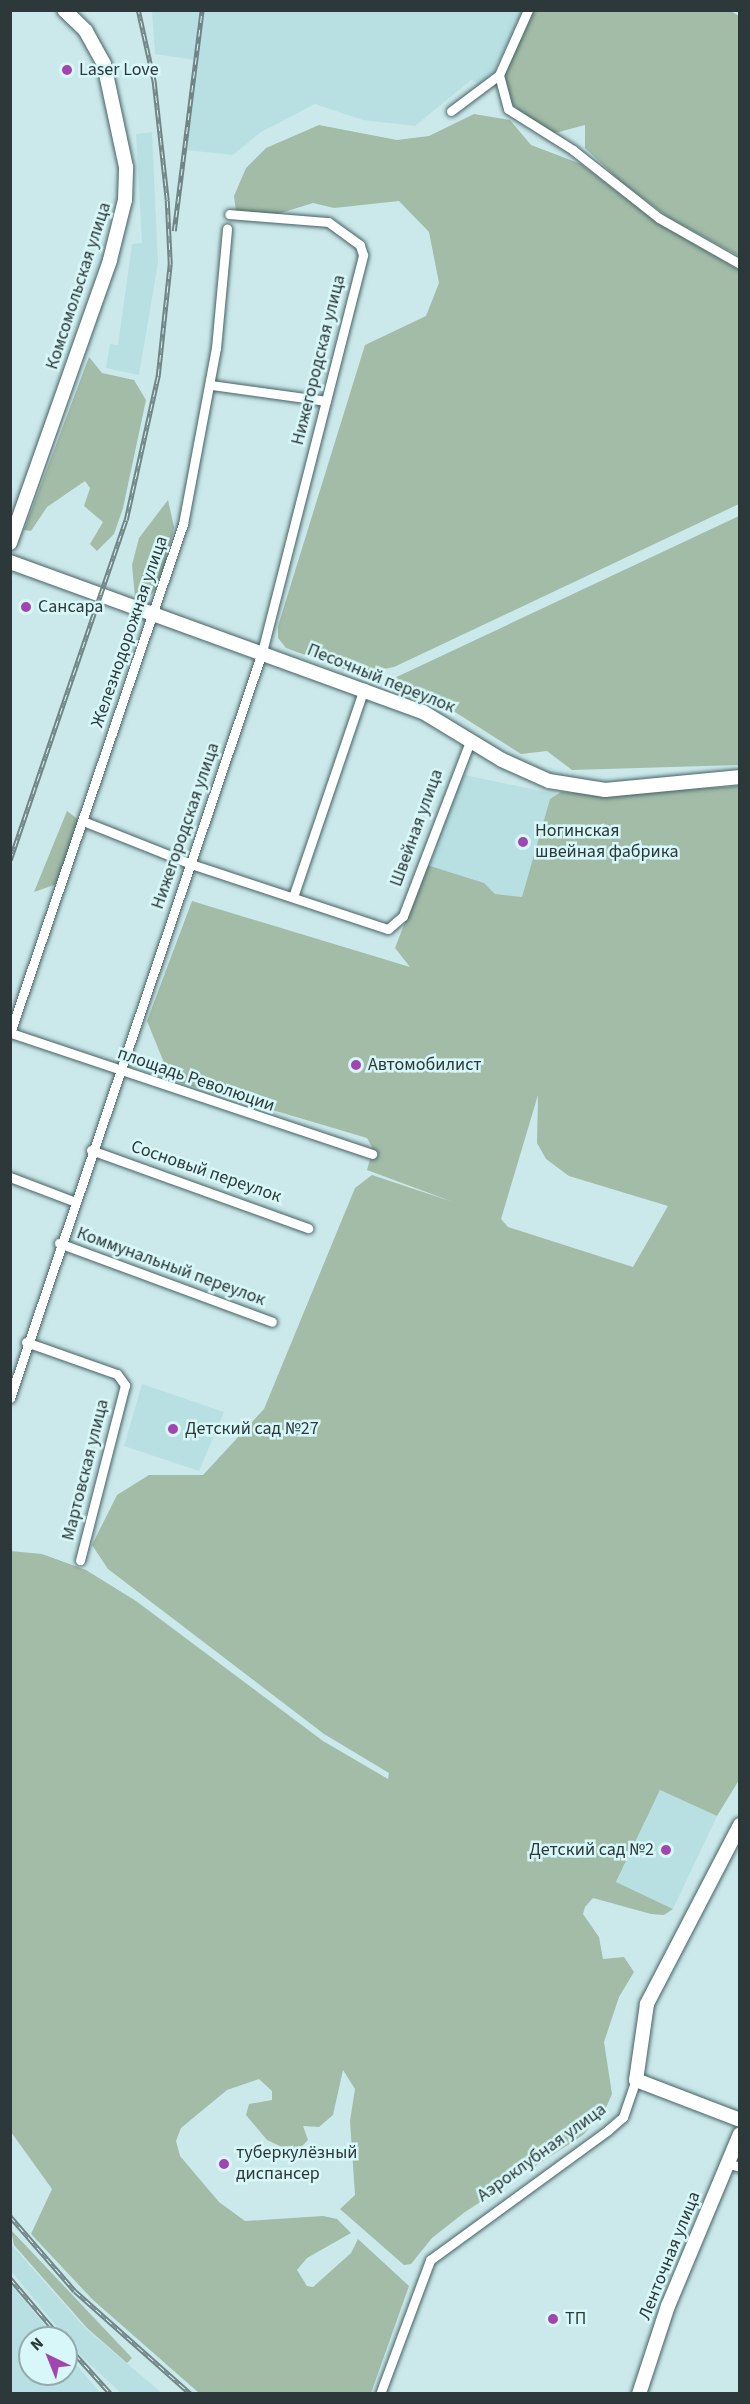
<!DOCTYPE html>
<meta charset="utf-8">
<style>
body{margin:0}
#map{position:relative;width:750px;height:2404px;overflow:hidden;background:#cbe9eb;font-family:"Source Sans 3",sans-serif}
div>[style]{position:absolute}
.built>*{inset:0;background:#b8e0e3}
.green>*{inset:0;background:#a2bca8}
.roads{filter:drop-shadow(0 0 2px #466163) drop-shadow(0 0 2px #466163)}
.street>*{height:9px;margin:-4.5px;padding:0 4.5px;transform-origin:4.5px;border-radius:4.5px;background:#fff}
.secondary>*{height:14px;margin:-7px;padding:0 7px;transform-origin:7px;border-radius:7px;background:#fff}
.rail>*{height:4.5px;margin-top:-2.25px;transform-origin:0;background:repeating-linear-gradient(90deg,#d8f7f8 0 7px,#718586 0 14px);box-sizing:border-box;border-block:2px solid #718586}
.dots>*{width:16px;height:16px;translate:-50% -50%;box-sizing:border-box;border:3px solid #d8f7f8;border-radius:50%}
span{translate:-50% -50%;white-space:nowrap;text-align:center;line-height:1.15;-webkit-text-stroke:5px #d8f7f8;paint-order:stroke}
.poi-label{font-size:18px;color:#2c3839}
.left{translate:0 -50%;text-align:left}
.right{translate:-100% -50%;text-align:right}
.street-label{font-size:18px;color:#2c3839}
.frame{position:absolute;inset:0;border:12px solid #2c3839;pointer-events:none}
.north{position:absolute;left:18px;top:2326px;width:60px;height:60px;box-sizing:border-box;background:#d8f7f8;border:2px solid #93abac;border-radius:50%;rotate:317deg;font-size:16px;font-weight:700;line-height:24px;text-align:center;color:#2c3839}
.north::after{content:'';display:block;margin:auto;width:21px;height:27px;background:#a145b0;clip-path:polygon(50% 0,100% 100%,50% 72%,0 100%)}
</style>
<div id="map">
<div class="built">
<i style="clip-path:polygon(152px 11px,522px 11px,494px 71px,480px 85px,471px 80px,415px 126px,363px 120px,315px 104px,261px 132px,233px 155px,185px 150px,195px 60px,155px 54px)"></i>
<i style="clip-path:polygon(152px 132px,158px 263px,139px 375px,106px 368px,110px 344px,118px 345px,132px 244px,142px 243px,136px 134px)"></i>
<i style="clip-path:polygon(460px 774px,561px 795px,530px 907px,426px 877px)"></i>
<i style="clip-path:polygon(142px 1384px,224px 1412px,199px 1471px,124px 1446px)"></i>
<i style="clip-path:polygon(660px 1790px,717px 1816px,673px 1909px,616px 1883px)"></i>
<i style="clip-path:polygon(10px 2243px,86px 2329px,162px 2393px,121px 2393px,80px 2355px,11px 2271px)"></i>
<i style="clip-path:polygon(11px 2284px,55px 2338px,30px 2338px,30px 2374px,66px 2374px,66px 2352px,100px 2393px,11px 2393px)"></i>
</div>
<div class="green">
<i style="clip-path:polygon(729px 10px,739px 16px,739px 256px,668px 217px,619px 180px,585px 148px,585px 125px,555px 133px,519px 111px,509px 100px,503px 76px,534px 11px)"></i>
<i style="clip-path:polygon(474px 114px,510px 120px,531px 145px,581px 164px,656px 222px,739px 270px,739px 504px,394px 667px,358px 674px,286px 648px,278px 638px,278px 626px,365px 345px,426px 316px,439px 283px,429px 232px,399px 201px,334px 208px,313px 203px,268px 217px,236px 212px,234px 196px,246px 168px,266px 148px,319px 125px,397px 140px,429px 136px)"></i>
<i style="clip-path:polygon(89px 357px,102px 373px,134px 380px,146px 400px,123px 508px,114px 534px,97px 551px,90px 544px,103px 522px,84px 506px,90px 488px,85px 481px,47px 507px,31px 531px,24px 530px)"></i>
<i style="clip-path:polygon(168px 500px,174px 527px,162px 582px,148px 598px,135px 598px,132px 565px,139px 538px)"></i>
<i style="clip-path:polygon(739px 516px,739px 765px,572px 770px,547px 751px,521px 754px,444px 705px,390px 688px,388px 681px)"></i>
<i style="clip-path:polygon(evenodd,739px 786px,739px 1780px,717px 1816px,660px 1790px,616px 1882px,673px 1909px,664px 1915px,651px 1914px,593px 1898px,585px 1907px,583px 1914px,599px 1937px,603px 1959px,624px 1957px,634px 1972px,619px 1997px,604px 2042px,612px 2094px,605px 2110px,583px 2135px,465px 2212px,432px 2238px,411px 2264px,404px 2265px,340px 2209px,355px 2195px,350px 2121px,355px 2089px,343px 2070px,333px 2115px,319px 2127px,303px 2126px,308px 2140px,295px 2153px,267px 2140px,246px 2115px,249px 2104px,272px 2100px,272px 2091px,259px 2079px,227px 2090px,181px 2128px,176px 2141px,180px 2156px,219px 2202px,245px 2221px,323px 2216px,337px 2219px,351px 2233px,307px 2258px,297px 2270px,307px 2286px,313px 2287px,351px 2253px,358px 2239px,409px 2286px,371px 2393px,199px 2393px,93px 2300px,31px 2234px,52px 2189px,11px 2132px,10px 1551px,42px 1554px,86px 1570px,136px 1601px,323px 1741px,388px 1779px,389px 1773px,324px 1734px,108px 1569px,92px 1545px,117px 1495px,149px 1475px,203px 1475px,264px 1409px,355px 1188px,372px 1175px,453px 1202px,367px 1170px,373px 1149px,367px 1138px,171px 1080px,147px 1021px,192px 901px,410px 967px,395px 948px,427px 865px,484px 883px,495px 894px,522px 897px,550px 799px,561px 792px,611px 795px,739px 786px,538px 1095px,537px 1143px,546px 1159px,569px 1176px,668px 1206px,633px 1267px,508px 1227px,501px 1219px,538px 1095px)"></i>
<i style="clip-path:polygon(67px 811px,80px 821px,57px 884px,34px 892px)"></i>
<i style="clip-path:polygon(11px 2230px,132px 2358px,127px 2363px,87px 2328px,14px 2245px)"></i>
</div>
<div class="roads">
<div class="street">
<i style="left:499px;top:75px;width:35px;rotate:75deg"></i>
<i style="left:508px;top:109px;width:77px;rotate:32.2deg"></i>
<i style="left:573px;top:150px;width:110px;rotate:38.3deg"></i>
<i style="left:659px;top:218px;width:93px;rotate:29.6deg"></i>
<i style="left:451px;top:111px;width:60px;rotate:-36.9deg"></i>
<i style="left:499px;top:75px;width:71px;rotate:-66deg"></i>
<i style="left:211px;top:385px;width:116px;rotate:7.9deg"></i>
<i style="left:83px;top:821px;width:116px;rotate:21.7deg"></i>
<i style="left:191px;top:864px;width:207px;rotate:18.3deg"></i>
<i style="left:388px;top:929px;width:20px;rotate:-41deg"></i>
<i style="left:403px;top:916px;width:190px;rotate:-69deg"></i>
<i style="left:293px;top:897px;width:221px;rotate:-71.2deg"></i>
<i style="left:10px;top:1033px;width:538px;rotate:-71.23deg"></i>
<i style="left:183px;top:524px;width:179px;rotate:-79.4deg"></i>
<i style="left:216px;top:348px;width:120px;rotate:-84.7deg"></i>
<i style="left:11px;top:1033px;width:381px;rotate:18.5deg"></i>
<i style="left:91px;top:1150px;width:231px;rotate:19.8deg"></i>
<i style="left:10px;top:1177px;width:67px;rotate:20.9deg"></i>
<i style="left:59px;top:1243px;width:227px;rotate:20.3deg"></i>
<i style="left:26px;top:1342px;width:96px;rotate:19.4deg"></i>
<i style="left:117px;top:1374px;width:14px;rotate:54deg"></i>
<i style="left:125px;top:1385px;width:181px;rotate:104.4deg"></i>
<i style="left:10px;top:1398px;width:787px;rotate:-71.33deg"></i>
<i style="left:262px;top:652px;width:410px;rotate:-75.7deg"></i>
<i style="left:363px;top:255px;width:10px;rotate:-107deg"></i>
<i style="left:360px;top:245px;width:39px;rotate:-144deg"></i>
<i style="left:328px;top:222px;width:99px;rotate:-175.4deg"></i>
<i style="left:727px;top:2163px;width:14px;rotate:17deg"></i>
<i style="left:380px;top:2394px;width:143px;rotate:-69.5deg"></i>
<i style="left:430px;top:2260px;width:220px;rotate:-36.1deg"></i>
<i style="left:608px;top:2130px;width:20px;rotate:-41deg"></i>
<i style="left:623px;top:2117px;width:39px;rotate:-71deg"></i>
</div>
<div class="secondary">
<i style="left:10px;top:543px;width:300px;rotate:-70.5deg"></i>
<i style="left:110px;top:260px;width:62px;rotate:-76deg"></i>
<i style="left:125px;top:200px;width:33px;rotate:-88deg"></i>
<i style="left:126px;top:167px;width:105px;rotate:-102.1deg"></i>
<i style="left:104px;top:64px;width:38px;rotate:-119deg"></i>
<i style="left:86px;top:31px;width:30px;rotate:-136deg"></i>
<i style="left:10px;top:562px;width:439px;rotate:20deg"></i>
<i style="left:423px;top:712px;width:92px;rotate:31.3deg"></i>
<i style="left:502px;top:760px;width:51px;rotate:24.1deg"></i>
<i style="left:549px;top:781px;width:57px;rotate:9.1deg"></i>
<i style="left:605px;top:790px;width:136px;rotate:-5.5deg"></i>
<i style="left:740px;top:1825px;width:202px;rotate:117.5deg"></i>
<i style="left:647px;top:2004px;width:77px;rotate:98.2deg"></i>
<i style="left:636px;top:2080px;width:111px;rotate:21deg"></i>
<i style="left:639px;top:2394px;width:93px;rotate:-71.8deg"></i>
<i style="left:668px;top:2306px;width:186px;rotate:-67.3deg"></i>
</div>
</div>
<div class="rail">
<i style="left:174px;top:231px;width:223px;rotate:-82.8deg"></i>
<i style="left:10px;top:860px;width:359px;rotate:-71.2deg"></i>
<i style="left:126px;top:520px;width:148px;rotate:-77.5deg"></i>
<i style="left:158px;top:376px;width:113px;rotate:-83.9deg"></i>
<i style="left:170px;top:264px;width:64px;rotate:-92.7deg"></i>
<i style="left:167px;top:200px;width:119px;rotate:-96.3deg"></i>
<i style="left:154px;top:82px;width:74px;rotate:-102.5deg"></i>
<i style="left:10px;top:2216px;width:99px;rotate:49.1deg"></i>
<i style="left:75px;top:2291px;width:155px;rotate:41.6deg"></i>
<i style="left:10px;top:2278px;width:79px;rotate:49.6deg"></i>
<i style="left:66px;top:2344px;width:67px;rotate:48deg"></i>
</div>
<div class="dots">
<i style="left:67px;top:70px;background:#a145b0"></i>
<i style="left:26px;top:607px;background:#a145b0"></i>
<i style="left:523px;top:842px;background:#a145b0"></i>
<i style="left:356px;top:1065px;background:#a145b0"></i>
<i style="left:173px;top:1429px;background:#a145b0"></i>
<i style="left:666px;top:1850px;background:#a145b0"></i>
<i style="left:224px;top:2164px;background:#a145b0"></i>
<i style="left:553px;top:2319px;background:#a145b0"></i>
</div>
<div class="poi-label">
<span class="left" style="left:79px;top:70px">Laser Love</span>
<span class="left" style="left:38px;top:607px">Сансара</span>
<span class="left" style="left:535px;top:842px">Ногинская<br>швейная фабрика</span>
<span class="left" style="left:368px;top:1065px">Автомобилист</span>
<span class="left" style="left:185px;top:1429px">Детский сад №27</span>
<span class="right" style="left:654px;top:1850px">Детский сад №2</span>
<span class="left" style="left:236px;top:2164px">туберкулёзный<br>диспансер</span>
<span class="left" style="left:565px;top:2319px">ТП</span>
</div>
<div class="street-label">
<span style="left:79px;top:286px;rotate:-72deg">Комсомольская улица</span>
<span style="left:319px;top:360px;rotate:-76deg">Нижегородская улица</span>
<span style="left:130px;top:632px;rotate:-71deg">Железнодорожная улица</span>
<span style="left:381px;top:679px;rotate:22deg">Песочный переулок</span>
<span style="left:186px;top:826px;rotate:-71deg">Нижегородская улица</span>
<span style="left:417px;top:828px;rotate:-70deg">Швейная улица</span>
<span style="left:196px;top:1080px;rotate:19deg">площадь Революции</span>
<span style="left:206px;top:1172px;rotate:19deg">Сосновый переулок</span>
<span style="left:171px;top:1267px;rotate:20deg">Коммунальный переулок</span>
<span style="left:86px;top:1470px;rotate:-76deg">Мартовская улица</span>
<span style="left:542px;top:2153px;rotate:-36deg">Аэроклубная улица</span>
<span style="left:670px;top:2256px;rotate:-68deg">Ленточная улица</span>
</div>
<div class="frame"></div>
<div class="north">N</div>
</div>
